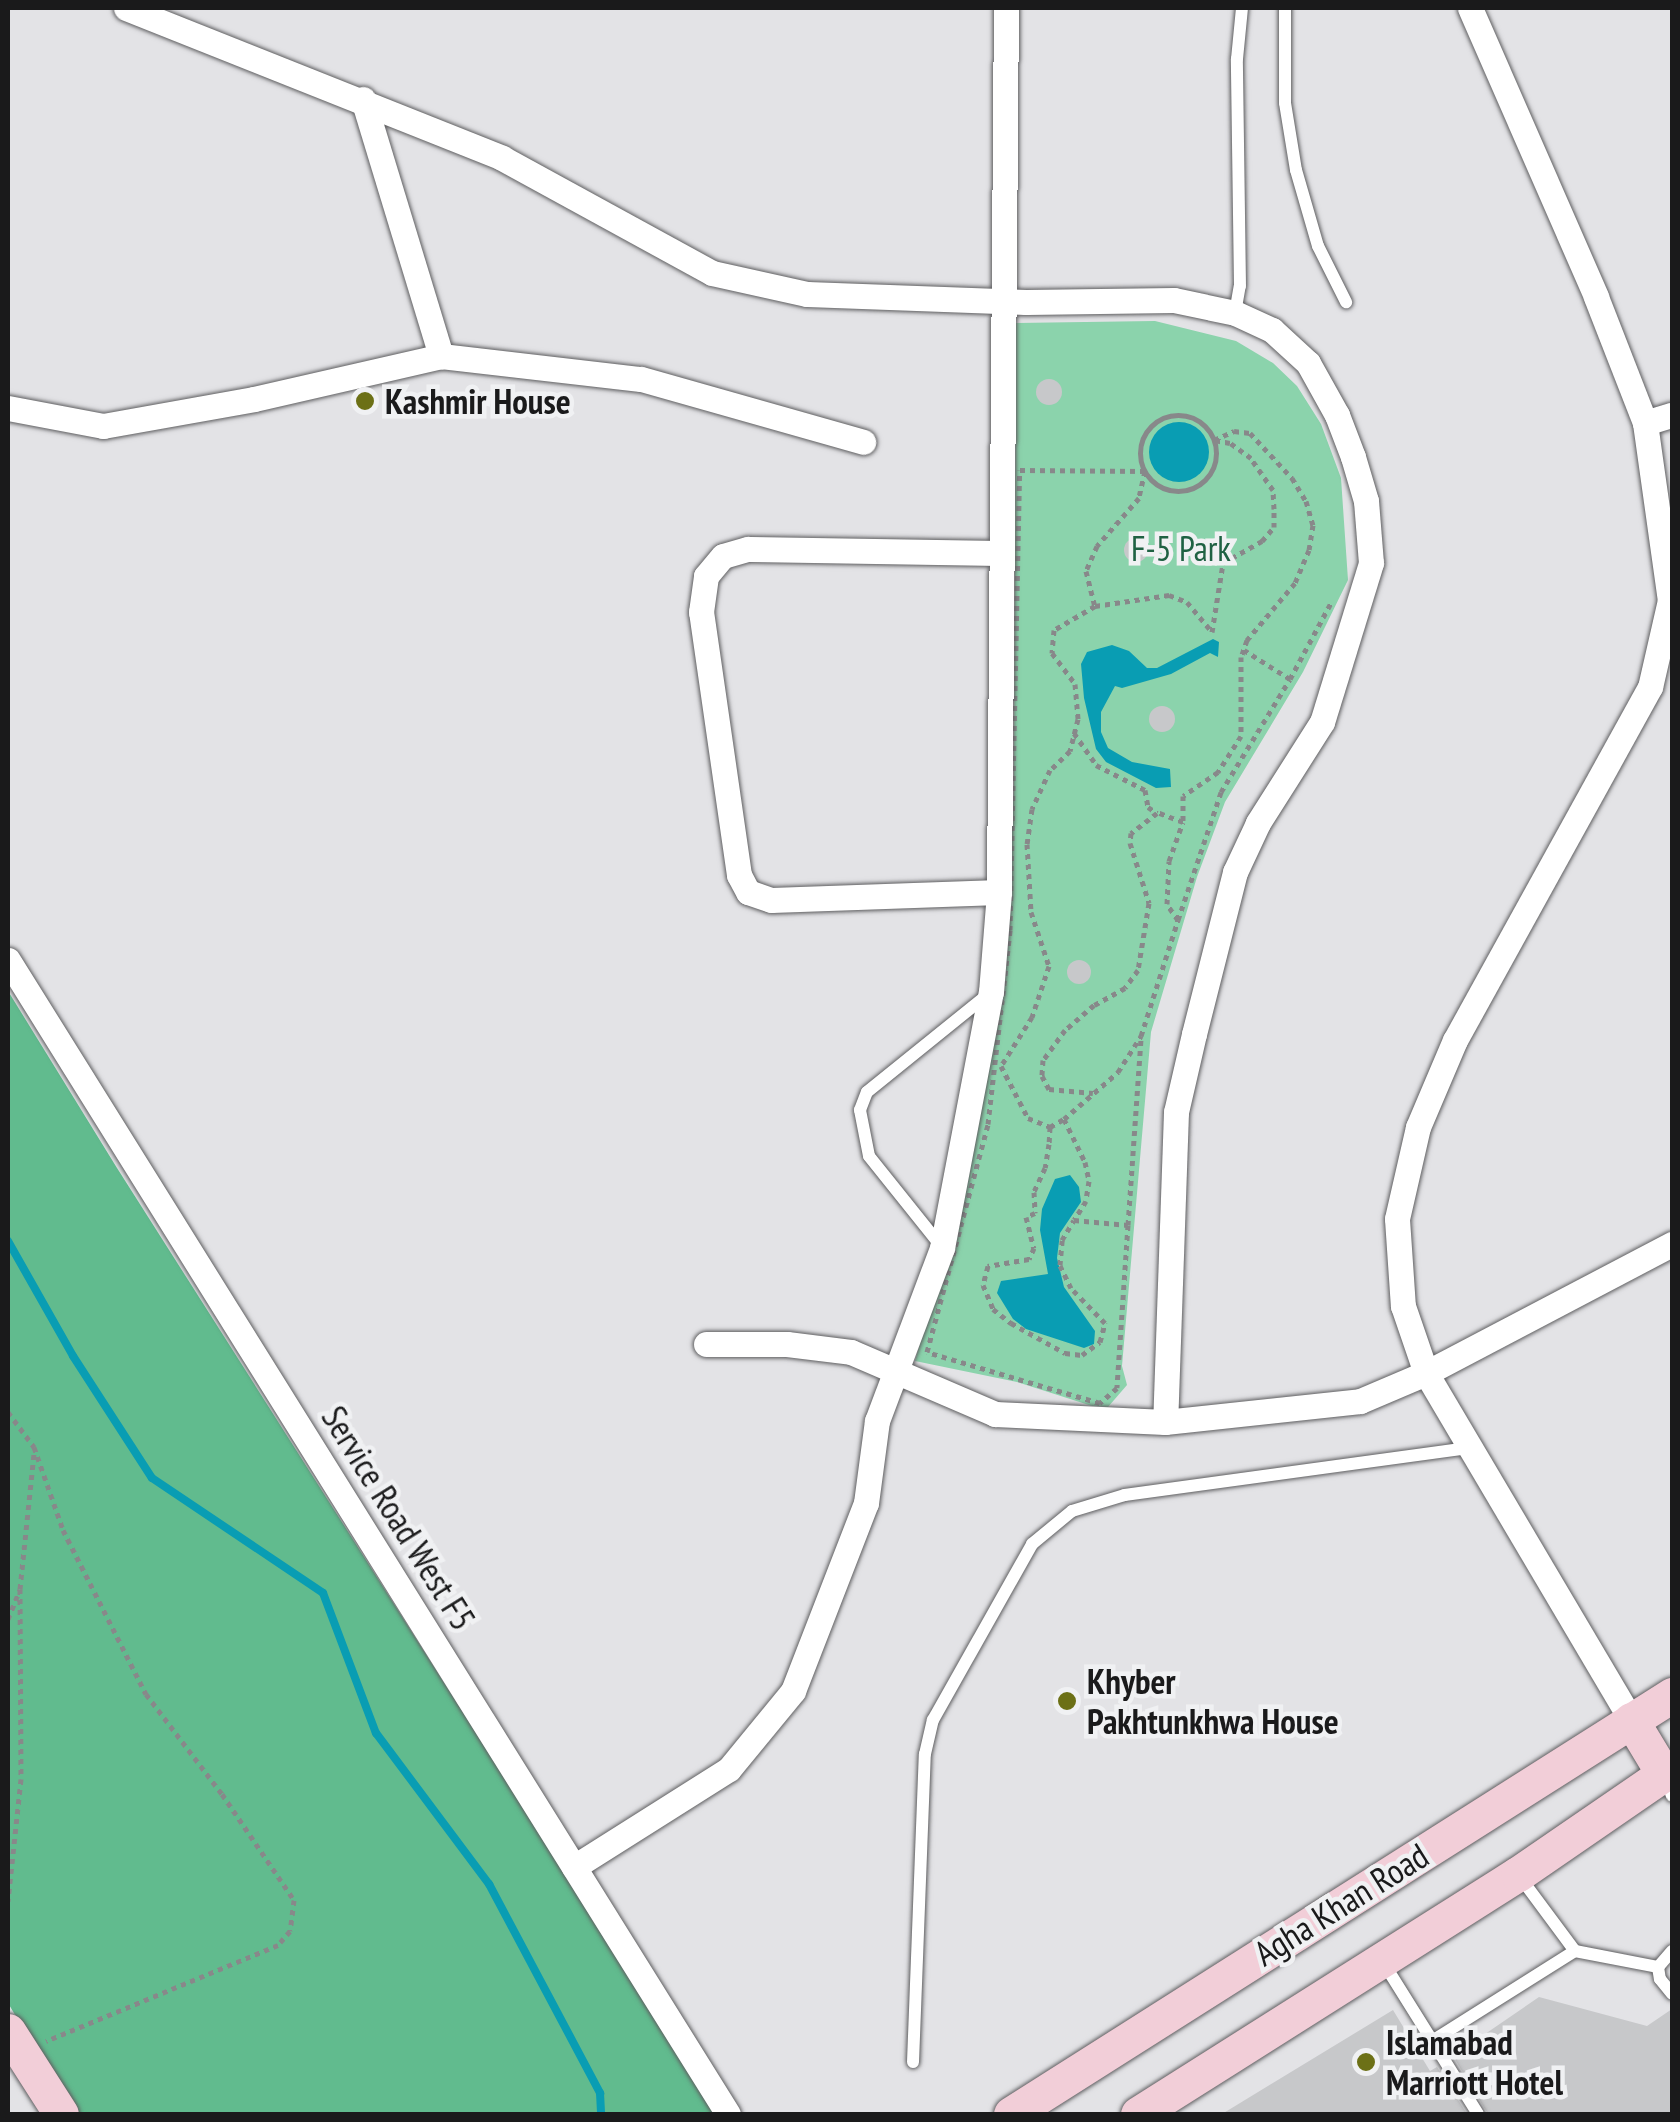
<!DOCTYPE html>
<style>
body{margin:0}
#map{position:relative;width:1680px;height:2122px;overflow:hidden;background:#e3e3e6;font-family:"PT Sans Narrow",sans-serif}
div>[style]{position:absolute}
.green>*{inset:0;background:#8bd3ac}
.forest>*{inset:0;background:#61bb8e}
.water>*{inset:0;background:#099db3}
.round{border-radius:50%}
.stream>*{height:8px;margin:-4px;padding:0 4px;transform-origin:4px;border-radius:4px;background:#099db3}
.building>*{inset:0;background:#c7c8ca}
.path>*{height:5px;margin-top:-2.5px;transform-origin:0;background:repeating-linear-gradient(90deg,#88888a 0 5px,transparent 0 10px)}
.path>.ring{margin:-2.5px;padding:0;box-sizing:content-box;background:none;border:5px solid #88888a;border-radius:50%}
.roads{filter:drop-shadow(0 0 2px #5e5e60) drop-shadow(0 0 2px #5e5e60)}
.lane>*{height:12px;margin:-6px;padding:0 6px;transform-origin:6px;border-radius:6px;background:#fff}
.street>*{height:25px;margin:-12.5px;padding:0 12.5px;transform-origin:12.5px;border-radius:12.5px;background:#fff}
.secondary>*{height:35px;margin:-17.5px;padding:0 17.5px;transform-origin:17.5px;border-radius:17.5px;background:#f2ced8}
.dots>*{width:28px;height:28px;translate:-50% -50%;box-sizing:border-box;border:5px solid #f0f1f3;border-radius:50%}
span{translate:-50% -50%;white-space:nowrap;text-align:center;line-height:1.15;-webkit-text-stroke:9px #f0f1f3;paint-order:stroke}
.poi-label{font-size:35px;color:#1a1a1b;font-weight:700}
.left{translate:0 -50%;text-align:left}
.park-label{font-size:35px;color:#1f6243}
.street-label{font-size:35px;color:#1a1a1b}
.frame{position:absolute;inset:0;border:10px solid #1a1a1b;pointer-events:none}
</style>
<div id="map">
<div class="green">
<i style="clip-path:polygon(1155px 321px,1236px 341px,1273px 363px,1297px 386px,1321px 424px,1341px 478px,1348px 580px,1303px 672px,1225px 802px,1197px 877px,1151px 1032px,1122px 1366px,1127px 1385px,1108px 1407px,1092px 1406px,1017px 1382px,915px 1361px,975px 1145px,1004px 947px,1014px 789px,1016px 323px)"></i>
</div>
<div class="forest">
<i style="clip-path:polygon(8px 991px,117px 1168px,718px 2114px,74px 2114px,8px 2003px)"></i>
</div>
<div class="water">
<i class="round" style="left:1149px;top:422px;width:60px;height:60px"></i>
<i style="clip-path:polygon(1213px 639px,1219px 642px,1218px 657px,1210px 653px,1171px 674px,1122px 688px,1115px 686px,1101px 712px,1101px 732px,1108px 748px,1132px 762px,1170px 769px,1171px 787px,1156px 788px,1106px 762px,1096px 749px,1084px 698px,1081px 664px,1087px 652px,1112px 645px,1129px 651px,1147px 668px,1157px 668px)"></i>
<i style="clip-path:polygon(1070px 1175px,1079px 1187px,1081px 1202px,1060px 1233px,1057px 1258px,1064px 1287px,1095px 1331px,1094px 1344px,1084px 1348px,1026px 1329px,1013px 1319px,997px 1293px,1001px 1281px,1048px 1274px,1040px 1230px,1042px 1209px,1055px 1179px)"></i>
</div>
<div class="stream">
<i style="left:8px;top:1241px;width:132px;rotate:60.5deg"></i>
<i style="left:73px;top:1356px;width:145px;rotate:57.1deg"></i>
<i style="left:152px;top:1478px;width:206px;rotate:33.9deg"></i>
<i style="left:323px;top:1593px;width:150px;rotate:69.3deg"></i>
<i style="left:376px;top:1733px;width:189px;rotate:53.2deg"></i>
<i style="left:489px;top:1884px;width:237px;rotate:62deg"></i>
<i style="left:600px;top:2093px;width:21px;rotate:87deg"></i>
</div>
<div class="building">
<i class="round" style="left:1036px;top:379px;width:26px;height:26px"></i>
<i class="round" style="left:1124px;top:538px;width:24px;height:24px"></i>
<i class="round" style="left:1149px;top:706px;width:26px;height:26px"></i>
<i class="round" style="left:1067px;top:960px;width:24px;height:24px"></i>
<i style="clip-path:polygon(1539px 1997px,1647px 2026px,1672px 2009px,1672px 2114px,1488px 2114px,1453px 2056px)"></i>
<i style="clip-path:polygon(1393px 2010px,1430px 2071px,1437px 2067px,1467px 2114px,1222px 2114px)"></i>
</div>
<div class="path">
<i class="ring" style="left:1140px;top:415px;width:71px;height:71px"></i>
<i style="left:1020px;top:470px;width:125px;rotate:0.5deg"></i>
<i style="left:1145px;top:471px;width:28px;rotate:103deg"></i>
<i style="left:1139px;top:498px;width:64px;rotate:131.2deg"></i>
<i style="left:1097px;top:546px;width:27px;rotate:114deg"></i>
<i style="left:1086px;top:571px;width:36px;rotate:76deg"></i>
<i style="left:1095px;top:606px;width:48px;rotate:149.7deg"></i>
<i style="left:1054px;top:630px;width:23px;rotate:95deg"></i>
<i style="left:1052px;top:653px;width:39px;rotate:53deg"></i>
<i style="left:1075px;top:684px;width:35px;rotate:85deg"></i>
<i style="left:1078px;top:719px;width:33px;rotate:104deg"></i>
<i style="left:1070px;top:751px;width:28px;rotate:136deg"></i>
<i style="left:1050px;top:770px;width:43px;rotate:114.8deg"></i>
<i style="left:1032px;top:809px;width:35px;rotate:98deg"></i>
<i style="left:1027px;top:844px;width:68px;rotate:86.6deg"></i>
<i style="left:1031px;top:912px;width:57px;rotate:71.6deg"></i>
<i style="left:1049px;top:966px;width:54px;rotate:108.4deg"></i>
<i style="left:1032px;top:1017px;width:58px;rotate:122.3deg"></i>
<i style="left:1001px;top:1066px;width:59px;rotate:62.6deg"></i>
<i style="left:1028px;top:1118px;width:24px;rotate:22deg"></i>
<i style="left:1050px;top:1127px;width:17px;rotate:93deg"></i>
<i style="left:1049px;top:1144px;width:24px;rotate:99deg"></i>
<i style="left:1045px;top:1168px;width:26px;rotate:115deg"></i>
<i style="left:1034px;top:1192px;width:21px;rotate:87deg"></i>
<i style="left:1035px;top:1213px;width:10px;rotate:156deg"></i>
<i style="left:1026px;top:1217px;width:32px;rotate:76deg"></i>
<i style="left:1034px;top:1248px;width:12px;rotate:114deg"></i>
<i style="left:1029px;top:1259px;width:42px;rotate:170.3deg"></i>
<i style="left:988px;top:1266px;width:20px;rotate:105deg"></i>
<i style="left:983px;top:1285px;width:26px;rotate:67deg"></i>
<i style="left:993px;top:1309px;width:23px;rotate:38deg"></i>
<i style="left:1011px;top:1323px;width:62px;rotate:29.1deg"></i>
<i style="left:1065px;top:1353px;width:17px;rotate:7deg"></i>
<i style="left:1082px;top:1355px;width:22px;rotate:-36deg"></i>
<i style="left:1100px;top:1342px;width:20px;rotate:-75deg"></i>
<i style="left:1105px;top:1323px;width:49px;rotate:-134.2deg"></i>
<i style="left:1071px;top:1288px;width:25px;rotate:-116deg"></i>
<i style="left:1060px;top:1265px;width:25px;rotate:-85deg"></i>
<i style="left:1062px;top:1240px;width:23px;rotate:-59deg"></i>
<i style="left:1074px;top:1220px;width:54px;rotate:5.3deg"></i>
<i style="left:1128px;top:1225px;width:163px;rotate:93.9deg"></i>
<i style="left:1117px;top:1388px;width:23px;rotate:139deg"></i>
<i style="left:1100px;top:1403px;width:180px;rotate:-163.6deg"></i>
<i style="left:927px;top:1352px;width:236px;rotate:-75deg"></i>
<i style="left:988px;top:1124px;width:195px;rotate:-83.5deg"></i>
<i style="left:1010px;top:930px;width:460px;rotate:-88.8deg"></i>
<i style="left:1095px;top:606px;width:75px;rotate:-8.5deg"></i>
<i style="left:1169px;top:595px;width:19px;rotate:21deg"></i>
<i style="left:1187px;top:602px;width:39px;rotate:50deg"></i>
<i style="left:1212px;top:632px;width:70px;rotate:-80.9deg"></i>
<i style="left:1223px;top:563px;width:45px;rotate:-29.4deg"></i>
<i style="left:1262px;top:541px;width:18px;rotate:-49deg"></i>
<i style="left:1274px;top:527px;width:18px;rotate:-90deg"></i>
<i style="left:1274px;top:509px;width:19px;rotate:-93deg"></i>
<i style="left:1273px;top:490px;width:39px;rotate:-125deg"></i>
<i style="left:1251px;top:458px;width:26px;rotate:-144deg"></i>
<i style="left:1230px;top:443px;width:16px;rotate:-169deg"></i>
<i style="left:1214px;top:440px;width:22px;rotate:-24deg"></i>
<i style="left:1234px;top:431px;width:16px;rotate:7deg"></i>
<i style="left:1250px;top:433px;width:62px;rotate:47deg"></i>
<i style="left:1292px;top:478px;width:27px;rotate:59deg"></i>
<i style="left:1306px;top:501px;width:25px;rotate:74deg"></i>
<i style="left:1313px;top:525px;width:25px;rotate:99deg"></i>
<i style="left:1309px;top:550px;width:36px;rotate:113deg"></i>
<i style="left:1295px;top:583px;width:75px;rotate:130.1deg"></i>
<i style="left:1247px;top:640px;width:18px;rotate:109deg"></i>
<i style="left:1241px;top:657px;width:79px;rotate:90deg"></i>
<i style="left:1241px;top:736px;width:43px;rotate:122.6deg"></i>
<i style="left:1218px;top:772px;width:42px;rotate:145.6deg"></i>
<i style="left:1183px;top:796px;width:26px;rotate:90deg"></i>
<i style="left:1290px;top:679px;width:86px;rotate:-61.7deg"></i>
<i style="left:1074px;top:733px;width:39px;rotate:55deg"></i>
<i style="left:1096px;top:765px;width:55px;rotate:27deg"></i>
<i style="left:1145px;top:790px;width:17px;rotate:80deg"></i>
<i style="left:1148px;top:807px;width:11px;rotate:34deg"></i>
<i style="left:1157px;top:813px;width:33px;rotate:142deg"></i>
<i style="left:1131px;top:833px;width:10px;rotate:96deg"></i>
<i style="left:1130px;top:843px;width:63px;rotate:72.4deg"></i>
<i style="left:1149px;top:903px;width:68px;rotate:99.3deg"></i>
<i style="left:1138px;top:970px;width:22px;rotate:126deg"></i>
<i style="left:1125px;top:988px;width:35px;rotate:151deg"></i>
<i style="left:1094px;top:1005px;width:38px;rotate:139deg"></i>
<i style="left:1065px;top:1030px;width:37px;rotate:126deg"></i>
<i style="left:1043px;top:1060px;width:16px;rotate:94deg"></i>
<i style="left:1042px;top:1076px;width:15px;rotate:62deg"></i>
<i style="left:1049px;top:1089px;width:44px;rotate:5.2deg"></i>
<i style="left:1178px;top:920px;width:135px;rotate:-71.4deg"></i>
<i style="left:1221px;top:792px;width:132px;rotate:-58.6deg"></i>
<i style="left:1290px;top:679px;width:54px;rotate:-147.8deg"></i>
<i style="left:1064px;top:1119px;width:72px;rotate:-41deg"></i>
<i style="left:1118px;top:1072px;width:43px;rotate:-57.4deg"></i>
<i style="left:1141px;top:1036px;width:122px;rotate:-72.3deg"></i>
<i style="left:1178px;top:920px;width:19px;rotate:-125deg"></i>
<i style="left:1167px;top:904px;width:43px;rotate:-87.3deg"></i>
<i style="left:1169px;top:861px;width:41px;rotate:-70.3deg"></i>
<i style="left:1183px;top:822px;width:26px;rotate:-159deg"></i>
<i style="left:1050px;top:1127px;width:16px;rotate:-30deg"></i>
<i style="left:1064px;top:1119px;width:48px;rotate:64deg"></i>
<i style="left:1085px;top:1162px;width:19px;rotate:78deg"></i>
<i style="left:1089px;top:1181px;width:20px;rotate:99deg"></i>
<i style="left:1086px;top:1201px;width:22px;rotate:122deg"></i>
<i style="left:1128px;top:1225px;width:187px;rotate:-86deg"></i>
<i style="left:8px;top:1412px;width:44px;rotate:53.4deg"></i>
<i style="left:34px;top:1447px;width:88px;rotate:70.7deg"></i>
<i style="left:63px;top:1530px;width:184px;rotate:63.2deg"></i>
<i style="left:146px;top:1694px;width:126px;rotate:52.8deg"></i>
<i style="left:222px;top:1794px;width:128px;rotate:55.8deg"></i>
<i style="left:294px;top:1900px;width:31px;rotate:97deg"></i>
<i style="left:290px;top:1931px;width:18px;rotate:131deg"></i>
<i style="left:278px;top:1945px;width:251px;rotate:157.5deg"></i>
<i style="left:20px;top:1589px;width:137px;rotate:-84.1deg"></i>
<i style="left:8px;top:1619px;width:32px;rotate:-68deg"></i>
<i style="left:20px;top:1589px;width:190px;rotate:89.7deg"></i>
<i style="left:21px;top:1779px;width:123px;rotate:96.1deg"></i>
</div>
<div class="roads">
<div class="lane">
<i style="left:1285px;top:8px;width:95px;rotate:90deg"></i>
<i style="left:1285px;top:103px;width:68px;rotate:80.7deg"></i>
<i style="left:1296px;top:170px;width:79px;rotate:73.9deg"></i>
<i style="left:1318px;top:246px;width:63px;rotate:63.4deg"></i>
<i style="left:1235px;top:313px;width:27px;rotate:-80deg"></i>
<i style="left:1240px;top:286px;width:227px;rotate:-90.8deg"></i>
<i style="left:1237px;top:59px;width:51px;rotate:-84.4deg"></i>
<i style="left:941px;top:1246px;width:115px;rotate:-128.7deg"></i>
<i style="left:869px;top:1156px;width:47px;rotate:-101.1deg"></i>
<i style="left:860px;top:1110px;width:19px;rotate:-69deg"></i>
<i style="left:867px;top:1092px;width:153px;rotate:-38.9deg"></i>
<i style="left:1664px;top:1775px;width:22px;rotate:69deg"></i>
<i style="left:1520px;top:1877px;width:92px;rotate:53.4deg"></i>
<i style="left:1575px;top:1951px;width:85px;rotate:10.9deg"></i>
<i style="left:1672px;top:1951px;width:21px;rotate:131deg"></i>
<i style="left:1658px;top:1967px;width:12px;rotate:81deg"></i>
<i style="left:1660px;top:1979px;width:19px;rotate:51deg"></i>
<i style="left:1383px;top:1962px;width:179px;rotate:58deg"></i>
<i style="left:1432px;top:2041px;width:169px;rotate:-32.2deg"></i>
<i style="left:913px;top:2062px;width:308px;rotate:-87.8deg"></i>
<i style="left:925px;top:1754px;width:35px;rotate:-77deg"></i>
<i style="left:933px;top:1720px;width:202px;rotate:-60.6deg"></i>
<i style="left:1032px;top:1544px;width:52px;rotate:-39.5deg"></i>
<i style="left:1072px;top:1511px;width:55px;rotate:-16.8deg"></i>
<i style="left:1125px;top:1495px;width:346px;rotate:-7.8deg"></i>
</div>
<div class="street">
<i style="left:126px;top:8px;width:405px;rotate:21.7deg"></i>
<i style="left:502px;top:158px;width:239px;rotate:28.7deg"></i>
<i style="left:712px;top:273px;width:97px;rotate:12.5deg"></i>
<i style="left:807px;top:294px;width:219px;rotate:2.1deg"></i>
<i style="left:1026px;top:302px;width:148px;rotate:-0.8deg"></i>
<i style="left:1174px;top:300px;width:62px;rotate:12deg"></i>
<i style="left:1235px;top:313px;width:41px;rotate:24.7deg"></i>
<i style="left:1272px;top:330px;width:49px;rotate:42.5deg"></i>
<i style="left:1308px;top:363px;width:60px;rotate:60.9deg"></i>
<i style="left:1337px;top:415px;width:45px;rotate:69.1deg"></i>
<i style="left:1353px;top:457px;width:46px;rotate:73.5deg"></i>
<i style="left:1366px;top:501px;width:62px;rotate:85.4deg"></i>
<i style="left:1371px;top:563px;width:166px;rotate:107.1deg"></i>
<i style="left:1322px;top:722px;width:120px;rotate:122.4deg"></i>
<i style="left:1258px;top:823px;width:54px;rotate:115.1deg"></i>
<i style="left:1235px;top:872px;width:167px;rotate:104.2deg"></i>
<i style="left:1194px;top:1034px;width:80px;rotate:103deg"></i>
<i style="left:1176px;top:1112px;width:310px;rotate:92deg"></i>
<i style="left:1470px;top:8px;width:315px;rotate:66.4deg"></i>
<i style="left:1596px;top:297px;width:135px;rotate:68.7deg"></i>
<i style="left:1645px;top:423px;width:179px;rotate:82deg"></i>
<i style="left:1670px;top:600px;width:89px;rotate:102.9deg"></i>
<i style="left:1650px;top:687px;width:403px;rotate:118.9deg"></i>
<i style="left:1455px;top:1040px;width:95px;rotate:113deg"></i>
<i style="left:1418px;top:1127px;width:94px;rotate:102.9deg"></i>
<i style="left:1397px;top:1219px;width:87px;rotate:86.1deg"></i>
<i style="left:1403px;top:1306px;width:71px;rotate:71.1deg"></i>
<i style="left:1426px;top:1373px;width:403px;rotate:59.4deg"></i>
<i style="left:363px;top:99px;width:269px;rotate:73.1deg"></i>
<i style="left:8px;top:408px;width:97px;rotate:10.7deg"></i>
<i style="left:103px;top:426px;width:153px;rotate:-10.1deg"></i>
<i style="left:254px;top:399px;width:192px;rotate:-12.9deg"></i>
<i style="left:441px;top:356px;width:201px;rotate:6.6deg"></i>
<i style="left:641px;top:379px;width:231px;rotate:15.8deg"></i>
<i style="left:1645px;top:423px;width:28px;rotate:-17deg"></i>
<i style="left:999px;top:892px;width:228px;rotate:178deg"></i>
<i style="left:771px;top:900px;width:24px;rotate:-161deg"></i>
<i style="left:748px;top:892px;width:19px;rotate:-118deg"></i>
<i style="left:739px;top:875px;width:266px;rotate:-98.2deg"></i>
<i style="left:701px;top:612px;width:36px;rotate:-82deg"></i>
<i style="left:706px;top:576px;width:26px;rotate:-50deg"></i>
<i style="left:723px;top:556px;width:26px;rotate:-16deg"></i>
<i style="left:748px;top:549px;width:254px;rotate:0.9deg"></i>
<i style="left:8px;top:960px;width:1360px;rotate:58.04deg"></i>
<i style="left:706px;top:1344px;width:81px"></i>
<i style="left:787px;top:1344px;width:64px;rotate:7.1deg"></i>
<i style="left:851px;top:1352px;width:157px;rotate:23.3deg"></i>
<i style="left:995px;top:1414px;width:170px;rotate:2.7deg"></i>
<i style="left:1165px;top:1422px;width:196px;rotate:-6.1deg"></i>
<i style="left:1360px;top:1401px;width:72px;rotate:-23deg"></i>
<i style="left:1426px;top:1373px;width:278px;rotate:-27.7deg"></i>
<i style="left:574px;top:1867px;width:183px;rotate:-32.3deg"></i>
<i style="left:729px;top:1769px;width:101px;rotate:-50.6deg"></i>
<i style="left:793px;top:1691px;width:202px;rotate:-68.8deg"></i>
<i style="left:866px;top:1503px;width:83px;rotate:-82.4deg"></i>
<i style="left:877px;top:1421px;width:185px;rotate:-69.4deg"></i>
<i style="left:942px;top:1248px;width:261px;rotate:-79.2deg"></i>
<i style="left:991px;top:992px;width:100px;rotate:-85.4deg"></i>
<i style="left:999px;top:892px;width:884px;rotate:-89.55deg"></i>
</div>
<div class="secondary">
<i style="left:1631px;top:1720px;width:62px;rotate:58.9deg"></i>
<i style="left:8px;top:2031px;width:98px;rotate:57.4deg"></i>
<i style="left:1011px;top:2114px;width:783px;rotate:-32.37deg"></i>
<i style="left:1138px;top:2114px;width:449px;rotate:-32.3deg"></i>
<i style="left:1518px;top:1874px;width:187px;rotate:-34.5deg"></i>
</div>
</div>
<div class="dots">
<i style="left:365px;top:401px;background:#6c7016"></i>
<i style="left:1067px;top:1701px;background:#6c7016"></i>
<i style="left:1366px;top:2062px;background:#6c7016"></i>
</div>
<div class="poi-label">
<span class="left" style="left:385px;top:401px">Kashmir House</span>
<span class="left" style="left:1087px;top:1701px">Khyber<br>Pakhtunkhwa House</span>
<span class="left" style="left:1386px;top:2062px">Islamabad<br>Marriott Hotel</span>
</div>
<div class="park-label">
<span style="left:1181px;top:548px">F-5 Park</span>
</div>
<div class="street-label">
<span style="left:399px;top:1518px;rotate:58deg">Service Road West F5</span>
<span style="left:1341px;top:1904px;rotate:-32deg">Agha Khan Road</span>
</div>
<div class="frame"></div>
</div>
